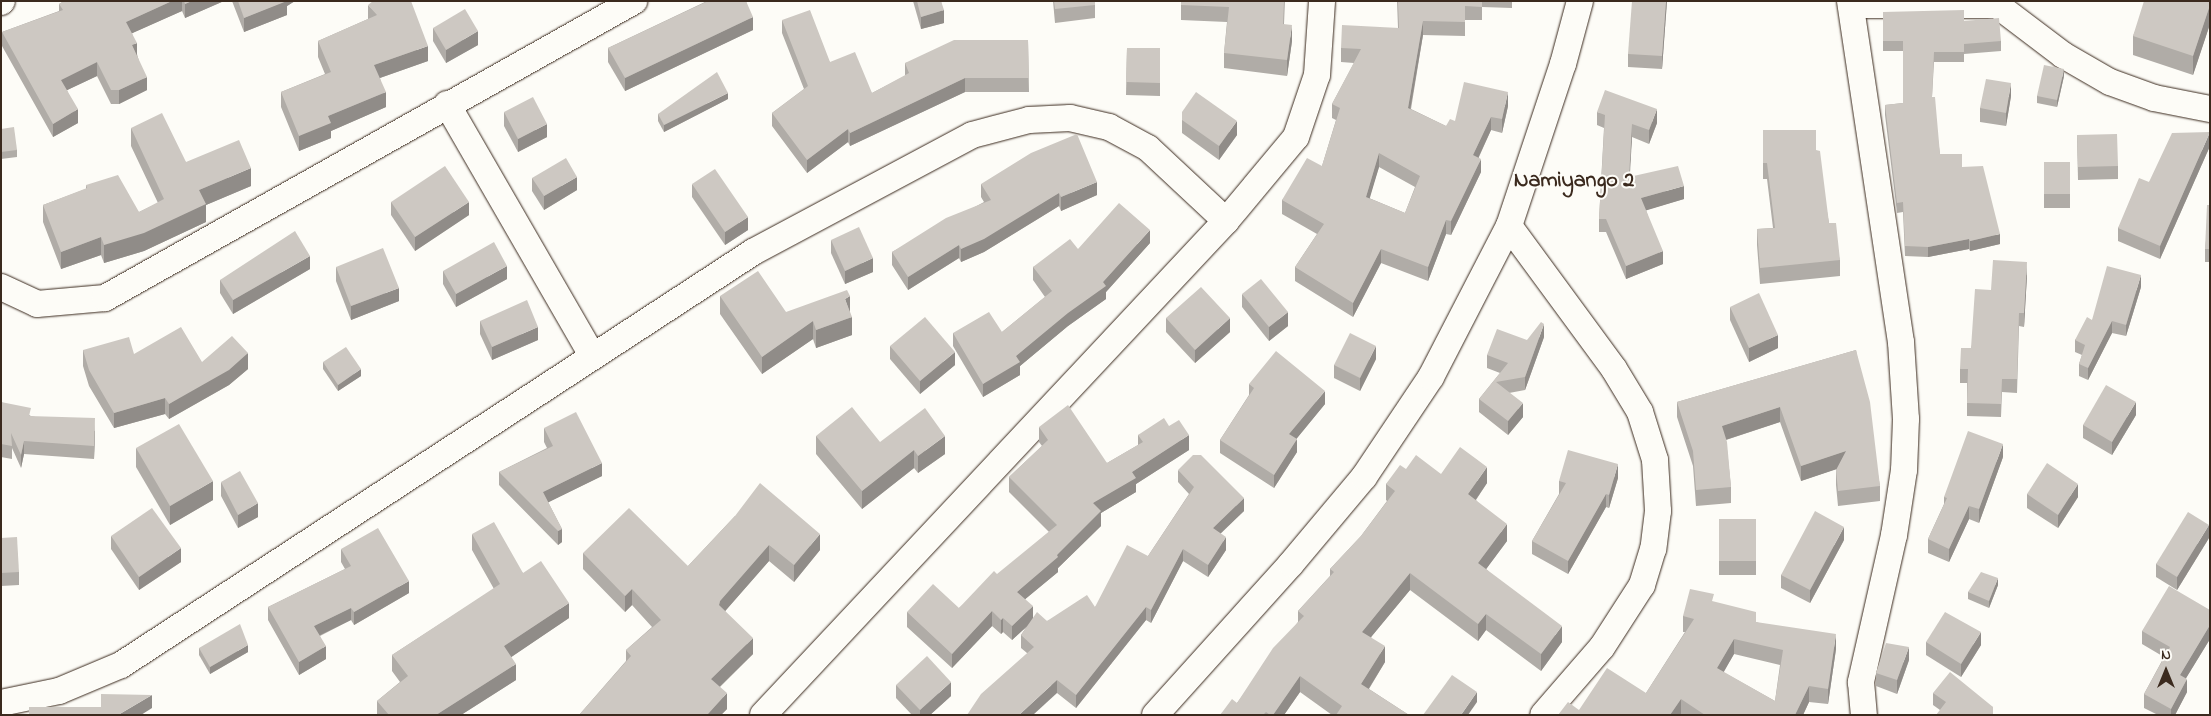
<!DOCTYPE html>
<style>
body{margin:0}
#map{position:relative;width:2211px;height:716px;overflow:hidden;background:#fdfcf7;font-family:"Indie Flower",sans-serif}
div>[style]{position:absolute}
.roads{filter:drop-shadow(0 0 1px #3b2a1e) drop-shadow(0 0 1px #3b2a1e)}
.minor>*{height:26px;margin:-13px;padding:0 13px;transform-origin:13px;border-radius:13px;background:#fdfcf7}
.wall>*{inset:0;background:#b0aca7}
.shaded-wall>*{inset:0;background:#908c88}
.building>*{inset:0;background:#cdc8c2}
span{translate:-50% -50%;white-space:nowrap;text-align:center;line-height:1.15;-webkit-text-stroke:4px #fdfcf7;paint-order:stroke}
.quarter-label{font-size:22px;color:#3b2a1e;font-weight:700}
.frame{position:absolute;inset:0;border:2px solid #3b2a1e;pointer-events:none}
.north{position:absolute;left:2141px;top:646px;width:50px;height:50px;-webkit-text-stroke:4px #fdfcf7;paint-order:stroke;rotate:0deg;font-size:14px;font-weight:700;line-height:20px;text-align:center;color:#3b2a1e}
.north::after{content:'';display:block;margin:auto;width:18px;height:22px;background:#3b2a1e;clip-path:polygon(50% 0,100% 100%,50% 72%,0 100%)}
</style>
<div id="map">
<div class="roads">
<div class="minor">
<i style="left:1850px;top:1px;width:345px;rotate:81.5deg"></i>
<i style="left:1901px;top:342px;width:77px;rotate:86.3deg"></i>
<i style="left:1906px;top:419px;width:51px;rotate:92.2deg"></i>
<i style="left:1904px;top:470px;width:66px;rotate:98.7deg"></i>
<i style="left:1894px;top:535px;width:151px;rotate:102.7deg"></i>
<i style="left:1861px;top:682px;width:33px;rotate:85deg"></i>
<i style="left:1px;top:2px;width:1px;rotate:-45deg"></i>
<i style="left:1851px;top:5px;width:146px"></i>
<i style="left:1997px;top:5px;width:83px;rotate:37.1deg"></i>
<i style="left:2063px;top:55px;width:54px;rotate:29.9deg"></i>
<i style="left:2110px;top:82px;width:47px;rotate:20deg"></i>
<i style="left:2154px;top:98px;width:57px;rotate:11.1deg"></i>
<i style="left:447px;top:104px;width:290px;rotate:60deg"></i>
<i style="left:1509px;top:226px;width:177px;rotate:53.7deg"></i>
<i style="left:1614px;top:369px;width:50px;rotate:58.8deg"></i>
<i style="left:1640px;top:412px;width:50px;rotate:72.6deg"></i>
<i style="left:1655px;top:460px;width:51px;rotate:86.6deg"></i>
<i style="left:1658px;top:511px;width:38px;rotate:97deg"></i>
<i style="left:1653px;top:549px;width:38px;rotate:107deg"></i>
<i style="left:1642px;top:585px;width:74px;rotate:122.8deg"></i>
<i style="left:1602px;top:647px;width:90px;rotate:130.9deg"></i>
<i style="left:1px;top:287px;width:40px;rotate:25deg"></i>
<i style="left:37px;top:304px;width:68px;rotate:-5deg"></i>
<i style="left:105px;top:298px;width:607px;rotate:-29.31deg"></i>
<i style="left:1px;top:703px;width:59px;rotate:-11.7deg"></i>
<i style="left:59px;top:691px;width:67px;rotate:-22.8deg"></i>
<i style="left:121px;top:665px;width:755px;rotate:-33.16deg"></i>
<i style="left:753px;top:252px;width:248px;rotate:-28.1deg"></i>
<i style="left:972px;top:135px;width:59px;rotate:-14.7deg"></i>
<i style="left:1029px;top:120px;width:41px;rotate:-2.8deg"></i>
<i style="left:1070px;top:118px;width:40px;rotate:13deg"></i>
<i style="left:1109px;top:127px;width:44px;rotate:28.3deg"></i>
<i style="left:1148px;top:148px;width:107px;rotate:43.1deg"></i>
<i style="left:1226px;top:221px;width:109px;rotate:-50.2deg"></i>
<i style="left:1296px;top:137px;width:65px;rotate:-71.3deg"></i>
<i style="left:1317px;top:75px;width:74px;rotate:-86.1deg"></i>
<i style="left:763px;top:715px;width:677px;rotate:-46.86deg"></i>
<i style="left:1155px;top:715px;width:203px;rotate:-48deg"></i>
<i style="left:1291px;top:564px;width:114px;rotate:-50deg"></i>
<i style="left:1364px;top:477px;width:120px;rotate:-56.2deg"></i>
<i style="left:1431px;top:377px;width:170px;rotate:-62.7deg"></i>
<i style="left:1509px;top:226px;width:171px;rotate:-71.6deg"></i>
<i style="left:1563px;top:64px;width:65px;rotate:-74.9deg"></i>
</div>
</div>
<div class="wall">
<i style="clip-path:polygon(64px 1px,224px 1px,185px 18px,182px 11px,132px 33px,137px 54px,147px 90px,119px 104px,111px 104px,97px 76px,67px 90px,78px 123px,53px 137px,2px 46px,2px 32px,59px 11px,59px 4px)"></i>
<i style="clip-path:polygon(232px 1px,295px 1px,287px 6px,287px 15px,244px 32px)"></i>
<i style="clip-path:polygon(707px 1px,746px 1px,753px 30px,625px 91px,608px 62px,608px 48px)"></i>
<i style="clip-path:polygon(913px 1px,941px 1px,944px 23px,921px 29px)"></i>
<i style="clip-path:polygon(1053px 1px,1095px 1px,1095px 18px,1055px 23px)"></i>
<i style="clip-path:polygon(1181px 1px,1285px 1px,1284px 24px,1292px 41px,1287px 76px,1224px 68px,1224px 53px,1227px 22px,1181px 20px)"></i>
<i style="clip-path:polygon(evenodd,1397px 1px,1512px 1px,1512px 8px,1482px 7px,1482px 20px,1465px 20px,1465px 36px,1423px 35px,1411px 109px,1446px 126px,1455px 121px,1508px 106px,1502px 133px,1491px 130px,1479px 157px,1481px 172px,1451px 235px,1446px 234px,1428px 281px,1381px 263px,1353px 317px,1295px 281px,1295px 267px,1317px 234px,1282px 214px,1282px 200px,1322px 166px,1336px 120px,1332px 118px,1332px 104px,1354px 63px,1341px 62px,1341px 48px,1398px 28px,1397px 1px,1379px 167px,1415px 187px,1405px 213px,1369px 198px,1379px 167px)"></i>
<i style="clip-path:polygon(1667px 1px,1662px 69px,1628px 67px,1628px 54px)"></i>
<i style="clip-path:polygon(2210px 1px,2210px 24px,2193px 75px,2133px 55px,2133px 36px,2148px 2px)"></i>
<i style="clip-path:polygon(368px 5px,428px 61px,380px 78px,386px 107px,331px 131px,331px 138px,299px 151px,281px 107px,281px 92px,325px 74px,318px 57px,318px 41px,368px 19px)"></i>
<i style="clip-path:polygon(1883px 12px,1964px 21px,2001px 41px,2001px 51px,1964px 54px,1964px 62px,1934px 62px,1932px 97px,1940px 154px,1962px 167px,2000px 244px,1970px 251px,1969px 249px,1928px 257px,1905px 256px,1903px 212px,1897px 213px,1885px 115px,1885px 105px,1903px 103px,1903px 51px,1883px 51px)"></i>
<i style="clip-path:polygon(782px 20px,830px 62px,872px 93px,905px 76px,905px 63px,1028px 40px,1029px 92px,965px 92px,850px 146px,848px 142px,807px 173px,772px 126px,772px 113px,804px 89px,782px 33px)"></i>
<i style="clip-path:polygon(433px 28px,478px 45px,446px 63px,433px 41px)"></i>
<i style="clip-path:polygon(1127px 48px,1160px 48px,1160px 96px,1126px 95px)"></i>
<i style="clip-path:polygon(2064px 76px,2057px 107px,2037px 103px,2037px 96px)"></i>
<i style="clip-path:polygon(2011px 96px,2006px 126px,1980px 122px,1980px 108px)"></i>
<i style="clip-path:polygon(728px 99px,664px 132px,658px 121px,658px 114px)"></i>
<i style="clip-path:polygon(504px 112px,547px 137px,518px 152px,504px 126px)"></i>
<i style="clip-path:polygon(1182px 112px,1237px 135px,1219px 160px,1182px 133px)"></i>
<i style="clip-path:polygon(1597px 112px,1657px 123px,1649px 144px,1632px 137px,1629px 177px,1684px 199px,1646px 210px,1663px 264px,1626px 279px,1606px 232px,1599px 232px,1599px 219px,1604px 128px,1597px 125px)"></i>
<i style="clip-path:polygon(131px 128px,186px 162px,251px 186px,206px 205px,206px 222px,144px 251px,104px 263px,101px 255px,61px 269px,43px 222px,43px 205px,86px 189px,86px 185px,139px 212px,158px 203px,131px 146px)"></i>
<i style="clip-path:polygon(1px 129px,17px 150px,17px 157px,1px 159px)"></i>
<i style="clip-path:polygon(1763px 130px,1816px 150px,1829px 223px,1840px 260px,1840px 276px,1760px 284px,1757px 245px,1757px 229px,1773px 228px,1767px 179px,1763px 179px)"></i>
<i style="clip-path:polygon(2077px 135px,2118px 166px,2118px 179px,2078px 180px)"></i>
<i style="clip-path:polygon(2210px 146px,2160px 259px,2118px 241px,2118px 228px,2149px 182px)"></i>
<i style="clip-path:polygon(2044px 162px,2070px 162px,2070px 208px,2044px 208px)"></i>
<i style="clip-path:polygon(532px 178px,577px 190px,544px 210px,532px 191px)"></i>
<i style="clip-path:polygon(692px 184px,748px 230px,725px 245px,692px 197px)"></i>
<i style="clip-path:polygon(981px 184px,1097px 195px,1061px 211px,1059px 206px,984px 252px,961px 262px,959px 258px,908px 290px,892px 265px,892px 252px,984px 202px,981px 197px)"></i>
<i style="clip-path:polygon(391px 202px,469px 215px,415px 251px,391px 215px)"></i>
<i style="clip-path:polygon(2210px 205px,2210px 262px,2205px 262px,2205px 249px)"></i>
<i style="clip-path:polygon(831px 240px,873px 272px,845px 284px,831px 253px)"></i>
<i style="clip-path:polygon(1150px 243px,1106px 292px,1106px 299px,1068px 326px,1020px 366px,1020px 375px,983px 397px,953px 346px,953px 333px,1002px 332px,1045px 297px,1033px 280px,1033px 267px,1078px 249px)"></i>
<i style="clip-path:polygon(336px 267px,399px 301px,351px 320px,336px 281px)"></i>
<i style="clip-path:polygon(310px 269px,233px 314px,220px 293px,220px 280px)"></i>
<i style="clip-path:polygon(443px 271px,507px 279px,456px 307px,443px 284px)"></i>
<i style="clip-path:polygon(2027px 275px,2024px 327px,2019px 326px,2017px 393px,2002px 392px,2001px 417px,1967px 416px,1967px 383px,1960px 383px,1960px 369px,1971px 348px,1991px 290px)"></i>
<i style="clip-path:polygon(2141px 287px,2126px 336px,2112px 333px,2088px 380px,2079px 376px,2079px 364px,2082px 355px,2075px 352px,2075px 340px,2092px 320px)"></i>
<i style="clip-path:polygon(1242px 294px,1288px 326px,1269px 341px,1242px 307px)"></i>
<i style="clip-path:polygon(720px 296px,786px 312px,850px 312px,852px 335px,816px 348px,813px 339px,762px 374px,720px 314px)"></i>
<i style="clip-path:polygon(1730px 307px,1778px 348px,1749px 362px,1730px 320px)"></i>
<i style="clip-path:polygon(1166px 318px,1230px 332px,1195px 363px,1166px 332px)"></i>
<i style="clip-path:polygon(480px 321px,538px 340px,492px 360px,480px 334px)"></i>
<i style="clip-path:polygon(1544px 337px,1525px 390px,1509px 393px,1523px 417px,1508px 435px,1479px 412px,1479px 399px,1500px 373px,1487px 368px,1487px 355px,1527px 340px)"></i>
<i style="clip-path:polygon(890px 346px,955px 365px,920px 394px,890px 359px)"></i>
<i style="clip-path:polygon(83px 350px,134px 354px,248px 369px,229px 385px,169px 419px,165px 414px,114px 428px,89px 386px,83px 366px)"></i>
<i style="clip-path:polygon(1856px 350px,1880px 486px,1880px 501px,1838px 506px,1836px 485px,1836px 469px,1801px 481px,1780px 422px,1726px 440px,1731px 487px,1731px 503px,1696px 506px,1693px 466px,1677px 417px,1677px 402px)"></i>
<i style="clip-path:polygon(1376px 359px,1360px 391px,1334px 378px,1334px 365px)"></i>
<i style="clip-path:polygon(323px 362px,361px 376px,338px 391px,323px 369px)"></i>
<i style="clip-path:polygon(1249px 384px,1325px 404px,1296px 439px,1297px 452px,1274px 488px,1220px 453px,1220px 440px,1249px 395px)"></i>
<i style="clip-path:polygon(1px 402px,31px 416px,95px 431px,94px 459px,24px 454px,21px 468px,12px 448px,12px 459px,1px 457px)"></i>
<i style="clip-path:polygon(2136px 415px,2112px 455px,2083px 438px,2083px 425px)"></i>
<i style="clip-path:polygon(1169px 426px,1189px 450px,1136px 484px,1136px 492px,1101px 513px,1101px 526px,1058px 568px,1058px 572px,1025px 599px,1033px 618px,1047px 621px,1095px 607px,1148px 556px,1189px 494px,1178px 482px,1178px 470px,1244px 511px,1220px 533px,1226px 550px,1208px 577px,1183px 561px,1151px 623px,1146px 620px,1076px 708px,1057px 693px,1027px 653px,1021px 648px,1021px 635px,1027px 626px,1012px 640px,1003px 632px,1001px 634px,992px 626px,952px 668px,907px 627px,907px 612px,959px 608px,1049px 532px,1009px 492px,1009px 477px,1042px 446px,1039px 442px,1039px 427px,1107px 463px,1138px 445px,1138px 435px)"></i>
<i style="clip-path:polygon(544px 428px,602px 476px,548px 502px,562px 529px,562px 542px,558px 545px,499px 485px,499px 472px,547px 448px,544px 442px)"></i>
<i style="clip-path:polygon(816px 436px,880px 442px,945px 454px,918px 473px,914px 468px,862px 509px,816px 454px)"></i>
<i style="clip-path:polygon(136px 448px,213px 500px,170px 525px,136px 467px)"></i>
<i style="clip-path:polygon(2003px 457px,1979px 523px,1969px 519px,1949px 562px,1928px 553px,1928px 539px,1944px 504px,1944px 497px)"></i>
<i style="clip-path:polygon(1406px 469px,1441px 474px,1487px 483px,1476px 500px,1507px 541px,1486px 569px,1562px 642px,1541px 671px,1486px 630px,1478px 641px,1410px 590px,1371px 637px,1385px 662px,1369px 689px,1409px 715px,1332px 715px,1300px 692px,1284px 715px,1220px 715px,1237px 703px,1298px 622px,1298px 611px,1330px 576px,1330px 569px,1361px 536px,1387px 501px,1386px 500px,1386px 484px)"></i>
<i style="clip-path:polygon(1618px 478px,1609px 508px,1606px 507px,1568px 574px,1532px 554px,1532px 541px,1559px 494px,1559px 481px)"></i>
<i style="clip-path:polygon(221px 482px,258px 517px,238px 528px,221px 496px)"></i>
<i style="clip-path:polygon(2027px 494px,2078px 497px,2058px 528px,2027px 508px)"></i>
<i style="clip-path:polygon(735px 516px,820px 550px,794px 582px,769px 561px,725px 611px,753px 654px,720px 687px,727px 709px,721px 715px,579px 715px,626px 661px,626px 650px,652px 627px,632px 605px,625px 612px,583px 569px,583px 553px,688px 566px)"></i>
<i style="clip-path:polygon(1719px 519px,1756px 519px,1756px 575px,1719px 575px)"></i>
<i style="clip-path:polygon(472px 534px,523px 573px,569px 618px,511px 657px,516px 680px,461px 715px,377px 715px,377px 701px,400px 682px,392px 671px,392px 655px,494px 589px,472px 550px)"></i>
<i style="clip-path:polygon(111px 536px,181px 562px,139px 590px,111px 549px)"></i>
<i style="clip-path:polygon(1px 538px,19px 572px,19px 585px,1px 586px)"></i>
<i style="clip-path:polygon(2209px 538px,2177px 590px,2156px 577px,2156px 564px)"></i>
<i style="clip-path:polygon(1844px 540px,1810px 603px,1781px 588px,1781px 575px)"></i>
<i style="clip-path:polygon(341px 549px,409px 593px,354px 625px,351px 620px,320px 636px,326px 659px,299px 675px,268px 620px,268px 607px,345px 569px,341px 562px)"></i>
<i style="clip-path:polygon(1998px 585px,1989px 608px,1968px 599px,1968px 592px)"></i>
<i style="clip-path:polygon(evenodd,1714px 602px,1756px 622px,1836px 649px,1828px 704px,1809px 702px,1803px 715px,1681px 715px,1579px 710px,1646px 693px,1685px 632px,1683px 632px,1683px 616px,1714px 602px,1734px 654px,1780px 665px,1775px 701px,1723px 672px,1734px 654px)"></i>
<i style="clip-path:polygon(2210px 610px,2210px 639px,2186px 678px,2187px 692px,2175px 715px,2158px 715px,2144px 708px,2144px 694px,2164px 657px,2142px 644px,2142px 631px)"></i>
<i style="clip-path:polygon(1926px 642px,1981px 645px,1961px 677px,1926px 655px)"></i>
<i style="clip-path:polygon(199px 648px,248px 652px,210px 674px,199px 655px)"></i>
<i style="clip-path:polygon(1909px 660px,1897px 694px,1876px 686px,1876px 673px)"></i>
<i style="clip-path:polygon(896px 685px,951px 696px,930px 715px,912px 715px,896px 698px)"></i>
<i style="clip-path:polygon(1933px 693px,1993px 707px,1940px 710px,1933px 705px)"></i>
</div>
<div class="shaded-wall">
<i style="clip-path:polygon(172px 1px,182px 1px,182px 11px,126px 36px,126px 22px)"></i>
<i style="clip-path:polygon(192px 1px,224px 1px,185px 18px,185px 4px)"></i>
<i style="clip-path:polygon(285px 1px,295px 1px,287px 6px,287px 15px,244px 32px,244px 18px)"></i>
<i style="clip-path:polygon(1666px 1px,1667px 1px,1662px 69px,1662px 56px)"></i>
<i style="clip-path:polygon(2210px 5px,2210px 24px,2193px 75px,2193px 56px)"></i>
<i style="clip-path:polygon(944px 10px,944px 23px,921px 29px,921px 17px)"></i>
<i style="clip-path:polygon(753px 17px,753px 30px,625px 91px,625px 78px)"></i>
<i style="clip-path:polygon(1423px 21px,1423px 35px,1408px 122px,1408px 108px)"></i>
<i style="clip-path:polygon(1292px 25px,1292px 41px,1287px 76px,1287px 60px)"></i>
<i style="clip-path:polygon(478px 31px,478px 45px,446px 63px,446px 50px)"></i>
<i style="clip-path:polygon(137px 43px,137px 57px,132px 45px)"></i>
<i style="clip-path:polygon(428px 46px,428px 61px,374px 80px,374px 65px)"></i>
<i style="clip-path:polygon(97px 62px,97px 76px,61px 93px,61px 80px)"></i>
<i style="clip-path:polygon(2064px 69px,2064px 76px,2057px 107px,2057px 100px)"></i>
<i style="clip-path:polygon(147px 77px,147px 90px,119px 104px,119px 90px)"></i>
<i style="clip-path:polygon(965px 78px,965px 92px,850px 146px,850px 133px)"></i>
<i style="clip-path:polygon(2011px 83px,2011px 96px,2006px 126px,2006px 113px)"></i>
<i style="clip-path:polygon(386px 92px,386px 107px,331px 131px,331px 138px,299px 151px,299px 136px,328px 116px)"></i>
<i style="clip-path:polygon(1508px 92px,1508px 106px,1502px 133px,1502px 119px)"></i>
<i style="clip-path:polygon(728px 93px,728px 99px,664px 132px,664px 125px)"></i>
<i style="clip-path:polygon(78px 109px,78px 123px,53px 137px,53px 124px)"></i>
<i style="clip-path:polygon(1657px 109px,1657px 123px,1649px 144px,1649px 130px)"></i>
<i style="clip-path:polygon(1491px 117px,1491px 130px,1473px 169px,1473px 155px)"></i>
<i style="clip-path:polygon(1237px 121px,1237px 135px,1219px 160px,1219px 146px)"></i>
<i style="clip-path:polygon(547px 124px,547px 137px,518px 152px,518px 139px)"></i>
<i style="clip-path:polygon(1632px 124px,1632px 137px,1629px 191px,1629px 177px)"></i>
<i style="clip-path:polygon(848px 129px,848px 142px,807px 173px,807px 160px)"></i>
<i style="clip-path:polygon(2210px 132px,2210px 146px,2160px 259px,2160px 246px)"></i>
<i style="clip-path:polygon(1379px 153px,1379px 167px,1366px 211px,1366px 197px)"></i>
<i style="clip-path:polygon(1481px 159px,1481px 172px,1451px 235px,1451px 221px)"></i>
<i style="clip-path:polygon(251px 168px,251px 186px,206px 205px,206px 222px,144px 251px,104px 263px,104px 245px,199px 190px)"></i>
<i style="clip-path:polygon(577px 177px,577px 190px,544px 210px,544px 196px)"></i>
<i style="clip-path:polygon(1097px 182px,1097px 195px,1061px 211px,1061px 197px)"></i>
<i style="clip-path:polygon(1684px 186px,1684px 199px,1641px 212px,1641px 198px)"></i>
<i style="clip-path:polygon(1059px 193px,1059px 206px,984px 252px,961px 262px,961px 249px)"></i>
<i style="clip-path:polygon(469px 202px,469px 215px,415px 251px,415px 237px)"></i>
<i style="clip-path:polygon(748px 217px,748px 230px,725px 245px,725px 232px)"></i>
<i style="clip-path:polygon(1446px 220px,1446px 234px,1428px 281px,1428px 267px)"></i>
<i style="clip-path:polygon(1150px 230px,1150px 243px,1106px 292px,1106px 299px,1068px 326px,1020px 366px,1020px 375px,983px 397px,983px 384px,1103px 282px)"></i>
<i style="clip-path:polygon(2000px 234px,2000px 244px,1970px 251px,1970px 241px)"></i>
<i style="clip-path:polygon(101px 237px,101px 255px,61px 269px,61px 252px)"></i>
<i style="clip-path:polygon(1969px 239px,1969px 249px,1928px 257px,1928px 247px)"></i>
<i style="clip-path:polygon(959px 245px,959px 258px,908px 290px,908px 277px)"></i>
<i style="clip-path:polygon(1381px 249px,1381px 263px,1353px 317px,1353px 303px)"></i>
<i style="clip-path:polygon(1663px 251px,1663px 264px,1626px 279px,1626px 266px)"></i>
<i style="clip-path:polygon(310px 256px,310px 269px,233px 314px,233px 300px)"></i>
<i style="clip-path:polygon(873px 258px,873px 272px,845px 284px,845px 271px)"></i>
<i style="clip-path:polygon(2027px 262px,2027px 275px,2024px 327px,2024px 313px)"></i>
<i style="clip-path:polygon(507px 266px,507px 279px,456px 307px,456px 294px)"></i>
<i style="clip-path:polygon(2141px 275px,2141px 287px,2126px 336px,2126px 325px)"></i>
<i style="clip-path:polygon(399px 288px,399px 301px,351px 320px,351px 306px)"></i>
<i style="clip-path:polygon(850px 296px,850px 314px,845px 299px)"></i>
<i style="clip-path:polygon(1288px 312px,1288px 326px,1269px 341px,1269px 327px)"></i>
<i style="clip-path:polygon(852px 317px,852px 335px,816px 348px,816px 330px)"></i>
<i style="clip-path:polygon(1230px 318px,1230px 332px,1195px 363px,1195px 350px)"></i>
<i style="clip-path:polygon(813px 321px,813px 339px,762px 374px,762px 357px)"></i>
<i style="clip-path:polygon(2112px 321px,2112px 333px,2088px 380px,2088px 368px)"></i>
<i style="clip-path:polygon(1544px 324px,1544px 337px,1525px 390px,1525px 377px)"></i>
<i style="clip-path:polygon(538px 327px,538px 340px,492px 360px,492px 347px)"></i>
<i style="clip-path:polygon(1778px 335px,1778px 348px,1749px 362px,1749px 348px)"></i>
<i style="clip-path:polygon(1376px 346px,1376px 359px,1360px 391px,1360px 378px)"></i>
<i style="clip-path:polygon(955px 352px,955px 365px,920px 394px,920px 381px)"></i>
<i style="clip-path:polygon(248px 353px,248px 369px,229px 385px,169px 419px,169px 404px)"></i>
<i style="clip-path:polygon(361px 369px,361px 376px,338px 391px,338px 385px)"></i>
<i style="clip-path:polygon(1325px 391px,1325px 404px,1289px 448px,1289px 434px)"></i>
<i style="clip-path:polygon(165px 398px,165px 414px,114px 428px,114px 413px)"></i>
<i style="clip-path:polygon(2136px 402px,2136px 415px,2112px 455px,2112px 442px)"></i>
<i style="clip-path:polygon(1523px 403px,1523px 417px,1508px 435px,1508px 421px)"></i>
<i style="clip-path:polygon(1780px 407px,1780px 422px,1722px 441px,1722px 426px)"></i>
<i style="clip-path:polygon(95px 418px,95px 431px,94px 459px,94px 446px)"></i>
<i style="clip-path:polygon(1189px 435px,1189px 450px,1136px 484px,1136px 492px,1101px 513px,1101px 526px,1058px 568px,1058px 572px,1017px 606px,1017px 592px,1057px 555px,1093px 503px,1132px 472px)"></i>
<i style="clip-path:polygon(945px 436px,945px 454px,918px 473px,918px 456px)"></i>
<i style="clip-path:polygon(1297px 439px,1297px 452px,1274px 488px,1274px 475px)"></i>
<i style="clip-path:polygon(24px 441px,24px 454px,21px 468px,21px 455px)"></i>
<i style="clip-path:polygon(2003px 444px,2003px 457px,1979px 523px,1979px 509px)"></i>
<i style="clip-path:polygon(914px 450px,914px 468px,862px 509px,862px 491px)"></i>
<i style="clip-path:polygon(1846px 451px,1846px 466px,1801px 481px,1801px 466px)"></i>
<i style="clip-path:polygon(602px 463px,602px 476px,543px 505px,543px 492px)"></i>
<i style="clip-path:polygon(1618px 464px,1618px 478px,1609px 508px,1609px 495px)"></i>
<i style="clip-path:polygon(1487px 467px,1487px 483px,1468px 511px,1468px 494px)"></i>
<i style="clip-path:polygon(213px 481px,213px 500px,170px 525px,170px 506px)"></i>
<i style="clip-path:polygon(2078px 484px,2078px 497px,2058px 528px,2058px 515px)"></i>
<i style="clip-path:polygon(1606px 494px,1606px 507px,1568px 574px,1568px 561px)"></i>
<i style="clip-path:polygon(1244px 498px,1244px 511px,1213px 541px,1213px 528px)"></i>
<i style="clip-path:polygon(258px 503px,258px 517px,238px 528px,238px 515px)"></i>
<i style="clip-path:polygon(1969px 506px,1969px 519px,1949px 562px,1949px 549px)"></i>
<i style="clip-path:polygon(1507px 524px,1507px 541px,1478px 580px,1478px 563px)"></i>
<i style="clip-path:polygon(2209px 525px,2209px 538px,2177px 590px,2177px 577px)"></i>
<i style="clip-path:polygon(1844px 527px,1844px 540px,1810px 603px,1810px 590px)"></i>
<i style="clip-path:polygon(562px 529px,562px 542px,558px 545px,558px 531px)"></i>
<i style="clip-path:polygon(820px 534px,820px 550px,794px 582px,794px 565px)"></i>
<i style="clip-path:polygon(1226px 537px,1226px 550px,1208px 577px,1208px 565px)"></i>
<i style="clip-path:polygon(769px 545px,769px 561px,720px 617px,719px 605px,720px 601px)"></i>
<i style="clip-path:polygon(181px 548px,181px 562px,139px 590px,139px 577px)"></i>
<i style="clip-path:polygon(1183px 549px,1183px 561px,1151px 623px,1151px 610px)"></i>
<i style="clip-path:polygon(1410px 573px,1410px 590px,1362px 648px,1362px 632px)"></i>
<i style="clip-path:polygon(1998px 578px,1998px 585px,1989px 608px,1989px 601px)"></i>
<i style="clip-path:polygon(409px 581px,409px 593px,354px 625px,354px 612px)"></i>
<i style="clip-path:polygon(632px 589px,632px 605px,625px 612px,625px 596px)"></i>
<i style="clip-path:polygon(569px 603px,569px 618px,504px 662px,504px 646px)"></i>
<i style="clip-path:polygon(1033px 606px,1033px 621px,1012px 640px,1012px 626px)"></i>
<i style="clip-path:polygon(1146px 607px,1146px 620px,1076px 708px,1076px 695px)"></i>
<i style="clip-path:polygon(351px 608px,351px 620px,314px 638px,314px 626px)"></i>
<i style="clip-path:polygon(992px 611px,992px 626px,952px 668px,952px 654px)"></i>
<i style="clip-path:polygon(1486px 614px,1486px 630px,1478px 641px,1478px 624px)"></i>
<i style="clip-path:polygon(1003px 618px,1003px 632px,1001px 634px,1001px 620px)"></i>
<i style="clip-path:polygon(2210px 625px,2210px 639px,2180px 688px,2180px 675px)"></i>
<i style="clip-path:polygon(1562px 626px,1562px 642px,1541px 671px,1541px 654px)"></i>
<i style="clip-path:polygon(1981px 632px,1981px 645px,1961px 677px,1961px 664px)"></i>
<i style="clip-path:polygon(1836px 634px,1836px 649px,1828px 704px,1828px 689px)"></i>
<i style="clip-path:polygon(753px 638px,753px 654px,711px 695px,711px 679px)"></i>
<i style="clip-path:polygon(1734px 639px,1734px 654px,1717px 684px,1717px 668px)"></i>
<i style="clip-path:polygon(248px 645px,248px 652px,210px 674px,210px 667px)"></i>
<i style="clip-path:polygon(326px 646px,326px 659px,299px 675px,299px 662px)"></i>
<i style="clip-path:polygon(1385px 646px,1385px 662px,1361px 701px,1361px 684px)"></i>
<i style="clip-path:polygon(1909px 647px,1909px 660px,1897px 694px,1897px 680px)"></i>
<i style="clip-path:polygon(516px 664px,516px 680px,461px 715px,436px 715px)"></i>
<i style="clip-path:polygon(1300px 676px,1300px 692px,1284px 715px,1273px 715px)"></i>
<i style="clip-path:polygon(2187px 679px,2187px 692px,2175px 715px,2171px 715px,2171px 709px)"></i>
<i style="clip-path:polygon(1057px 680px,1057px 693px,1033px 715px,1019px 715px)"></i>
<i style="clip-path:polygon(951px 682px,951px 696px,930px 715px,920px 715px,920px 710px)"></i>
<i style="clip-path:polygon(1809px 686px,1809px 702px,1803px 715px,1795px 715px)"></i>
<i style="clip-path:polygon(1477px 692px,1477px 702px,1468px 715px,1461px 715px)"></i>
<i style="clip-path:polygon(727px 693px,727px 709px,721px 715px,707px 715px)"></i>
<i style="clip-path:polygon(152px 695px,152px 708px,141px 715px,118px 715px)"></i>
<i style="clip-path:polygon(1681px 699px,1681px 714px,1670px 715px)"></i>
</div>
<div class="building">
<i style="clip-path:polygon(64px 1px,172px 1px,126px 22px,137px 43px,132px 45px,147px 77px,119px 90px,111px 90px,97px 62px,61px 80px,78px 109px,53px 124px,2px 32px,63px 10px,59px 4px)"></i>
<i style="clip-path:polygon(184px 1px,192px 1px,185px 4px)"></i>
<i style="clip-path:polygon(238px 1px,287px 1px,244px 18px)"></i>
<i style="clip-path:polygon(373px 1px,411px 1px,428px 46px,374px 65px,386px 92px,328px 116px,331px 123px,299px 136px,281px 92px,331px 72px,318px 41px,377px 15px,368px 5px)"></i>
<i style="clip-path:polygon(708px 1px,746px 1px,753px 17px,625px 78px,608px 48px)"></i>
<i style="clip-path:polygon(917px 1px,941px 1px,944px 10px,921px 17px)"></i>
<i style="clip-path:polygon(1054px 1px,1095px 1px,1095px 5px,1055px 9px)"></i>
<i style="clip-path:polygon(1181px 1px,1284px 1px,1283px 24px,1292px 25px,1287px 60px,1224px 53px,1229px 7px,1181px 5px)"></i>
<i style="clip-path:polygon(evenodd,1398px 1px,1482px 1px,1482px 7px,1465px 6px,1465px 22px,1423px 21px,1408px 108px,1446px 126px,1450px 119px,1455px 121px,1464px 82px,1508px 92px,1502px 119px,1491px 117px,1473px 155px,1481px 159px,1451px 221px,1446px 220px,1428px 267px,1381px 249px,1353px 303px,1295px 267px,1324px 224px,1282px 200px,1307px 158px,1322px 166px,1340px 108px,1332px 104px,1361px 49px,1341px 48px,1342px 25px,1399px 28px,1398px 1px,1379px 153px,1420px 176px,1405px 213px,1366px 197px,1379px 153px)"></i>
<i style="clip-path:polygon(1632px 1px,1666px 1px,1662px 56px,1628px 54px)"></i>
<i style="clip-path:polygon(2144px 1px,2148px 2px,2148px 1px,2210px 1px,2210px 5px,2193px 56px,2133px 36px)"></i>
<i style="clip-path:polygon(465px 9px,478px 31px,446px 50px,433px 28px)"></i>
<i style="clip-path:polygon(810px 10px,830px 62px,855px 52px,872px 93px,909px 73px,905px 63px,954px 40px,1028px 40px,1029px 78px,965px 78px,850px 133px,848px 129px,807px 160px,772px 113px,808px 86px,782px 20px)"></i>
<i style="clip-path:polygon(1964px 10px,1964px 21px,1999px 18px,2001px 41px,1964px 44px,1964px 52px,1934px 52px,1932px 97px,1935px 97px,1940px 154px,1962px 154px,1962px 167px,1983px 166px,2000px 234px,1970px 241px,1969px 239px,1928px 247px,1905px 246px,1903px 202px,1897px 203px,1885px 105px,1903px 103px,1903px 41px,1883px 41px,1883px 12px)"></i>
<i style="clip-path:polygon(1127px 48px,1160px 48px,1160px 83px,1126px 82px)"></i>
<i style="clip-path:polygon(2044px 65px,2064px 69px,2057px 100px,2037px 96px)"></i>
<i style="clip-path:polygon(717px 72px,728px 93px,664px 125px,658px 114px)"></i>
<i style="clip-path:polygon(1986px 79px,2011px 83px,2006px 113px,1980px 108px)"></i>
<i style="clip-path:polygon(1605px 90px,1657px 109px,1649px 130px,1632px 124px,1629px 177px,1678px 166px,1684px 186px,1641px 198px,1663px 251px,1626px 266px,1606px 219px,1599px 219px,1605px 115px,1597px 112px)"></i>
<i style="clip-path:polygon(1196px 92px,1237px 121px,1219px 146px,1182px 120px,1182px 112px)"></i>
<i style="clip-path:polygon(533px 97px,547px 124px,518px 139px,504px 112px)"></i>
<i style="clip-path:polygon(162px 113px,186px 162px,239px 140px,251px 168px,199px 190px,206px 204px,144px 233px,104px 245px,101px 237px,61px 252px,43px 205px,87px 188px,86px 185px,118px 175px,139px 212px,164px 199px,131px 128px)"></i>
<i style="clip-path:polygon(14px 127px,17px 150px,1px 152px,1px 129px)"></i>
<i style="clip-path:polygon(1763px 130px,1816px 130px,1816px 150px,1820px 151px,1829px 223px,1836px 223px,1840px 260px,1760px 268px,1757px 229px,1775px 228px,1767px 163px,1763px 163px)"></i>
<i style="clip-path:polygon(2210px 132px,2160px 246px,2118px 228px,2139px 178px,2149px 182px,2172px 133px)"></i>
<i style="clip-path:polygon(1077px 134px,1097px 182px,1061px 197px,1059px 193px,984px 239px,961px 249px,959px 245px,908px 277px,892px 252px,946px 218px,991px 200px,981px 184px,1031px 153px)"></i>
<i style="clip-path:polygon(2117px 134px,2118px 166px,2078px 167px,2077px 135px)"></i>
<i style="clip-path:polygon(566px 158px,577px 177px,544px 196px,532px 178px)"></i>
<i style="clip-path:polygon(2044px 162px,2070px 162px,2070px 194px,2044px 194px)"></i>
<i style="clip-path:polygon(445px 166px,469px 202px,415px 237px,391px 202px)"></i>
<i style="clip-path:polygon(715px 169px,748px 217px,725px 232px,692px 184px)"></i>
<i style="clip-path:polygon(1119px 203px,1150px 230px,1103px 282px,1106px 286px,1068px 313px,1016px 356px,1020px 362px,983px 384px,953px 333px,989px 312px,1002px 332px,1052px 291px,1033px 267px,1070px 239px,1078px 249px)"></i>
<i style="clip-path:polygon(2207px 205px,2210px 205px,2210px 249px,2205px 249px)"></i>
<i style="clip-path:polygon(859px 227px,873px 258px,845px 271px,831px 240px)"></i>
<i style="clip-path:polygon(295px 231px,310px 256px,233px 300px,220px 280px)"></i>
<i style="clip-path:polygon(494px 242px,507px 266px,456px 294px,443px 271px)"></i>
<i style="clip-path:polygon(383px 248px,399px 288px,351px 306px,336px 267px)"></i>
<i style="clip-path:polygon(1993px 260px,2027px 262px,2024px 313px,2019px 313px,2017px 379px,2002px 379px,2001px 404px,1967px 403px,1968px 369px,1960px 369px,1961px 348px,1971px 348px,1975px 289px,1991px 290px)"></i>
<i style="clip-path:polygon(2107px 266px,2141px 275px,2126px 325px,2112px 321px,2088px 368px,2079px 364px,2085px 345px,2075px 340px,2087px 317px,2092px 320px)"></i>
<i style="clip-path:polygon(758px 271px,786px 312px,847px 290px,850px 296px,845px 299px,852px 317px,816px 330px,813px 321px,762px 357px,720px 296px)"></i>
<i style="clip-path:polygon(1261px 279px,1288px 312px,1269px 327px,1242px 294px)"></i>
<i style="clip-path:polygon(1201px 287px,1230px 318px,1195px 350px,1166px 318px)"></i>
<i style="clip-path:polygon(1759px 293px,1778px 335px,1749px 348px,1730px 307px)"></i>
<i style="clip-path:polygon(527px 300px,538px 327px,492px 347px,480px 321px)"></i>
<i style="clip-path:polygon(925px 317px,955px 352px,920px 381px,890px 346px)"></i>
<i style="clip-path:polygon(1541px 322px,1544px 324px,1525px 377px,1496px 382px,1523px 403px,1508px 421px,1479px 399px,1508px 363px,1487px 355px,1497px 329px,1527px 340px)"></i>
<i style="clip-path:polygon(181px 327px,202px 362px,232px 336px,248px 353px,229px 370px,169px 404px,165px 398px,114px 413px,89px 370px,83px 350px,129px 337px,134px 354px)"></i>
<i style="clip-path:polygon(1350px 333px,1376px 346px,1360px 378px,1334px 365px)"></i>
<i style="clip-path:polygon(346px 347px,361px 369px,338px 385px,323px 362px)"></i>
<i style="clip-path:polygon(1856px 350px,1870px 402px,1880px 486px,1838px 491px,1836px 470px,1846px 451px,1801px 466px,1780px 407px,1722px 426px,1727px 442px,1731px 487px,1696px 490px,1693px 451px,1677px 402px)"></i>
<i style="clip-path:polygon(1276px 351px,1325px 391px,1289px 434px,1297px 439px,1274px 475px,1220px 440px,1254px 388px,1249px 384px)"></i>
<i style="clip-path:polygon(2106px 385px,2136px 402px,2112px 442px,2083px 425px)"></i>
<i style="clip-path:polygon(1px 402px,31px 408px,29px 416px,95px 418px,94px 446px,24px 441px,21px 455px,11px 433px,12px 446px,1px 444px)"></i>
<i style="clip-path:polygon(1068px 405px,1107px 463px,1143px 442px,1138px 435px,1164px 418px,1169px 426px,1179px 420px,1189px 435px,1132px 472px,1136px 478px,1093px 503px,1101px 511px,1057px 555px,1058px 557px,1017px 592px,1033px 606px,1012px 626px,1003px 618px,1001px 620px,992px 611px,952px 654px,907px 612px,933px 584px,959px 608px,994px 571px,997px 574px,1057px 525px,1009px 477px,1048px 440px,1039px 427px)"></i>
<i style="clip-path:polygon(852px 407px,880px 442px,925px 408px,945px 436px,918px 456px,914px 450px,862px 491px,816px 436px)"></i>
<i style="clip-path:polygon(576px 412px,602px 463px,543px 492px,562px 529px,558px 531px,499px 472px,553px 446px,544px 428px)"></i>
<i style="clip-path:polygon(179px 424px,213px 481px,170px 506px,136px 448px)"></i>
<i style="clip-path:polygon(1968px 431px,2003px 444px,1979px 509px,1969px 506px,1949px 549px,1928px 539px,1947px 498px,1944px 497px)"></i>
<i style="clip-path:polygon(1460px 447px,1487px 467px,1468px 494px,1507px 524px,1478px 563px,1562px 626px,1541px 654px,1486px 614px,1478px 624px,1410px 573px,1362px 632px,1385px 646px,1361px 684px,1409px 715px,1336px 715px,1342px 706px,1300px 676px,1273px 715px,1270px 715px,1266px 712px,1263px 715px,1220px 715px,1232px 699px,1237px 703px,1273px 648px,1304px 616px,1298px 611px,1334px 572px,1330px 569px,1361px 536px,1395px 491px,1386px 484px,1400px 465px,1406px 469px,1416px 455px,1441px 474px)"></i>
<i style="clip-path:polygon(1568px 450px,1618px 464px,1609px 495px,1606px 494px,1568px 561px,1532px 541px,1566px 483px,1559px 481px)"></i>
<i style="clip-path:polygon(1193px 455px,1201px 455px,1244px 498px,1213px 528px,1226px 537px,1208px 565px,1183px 549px,1151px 610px,1146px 607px,1076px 695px,1057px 680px,1019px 715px,967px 715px,981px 694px,1034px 647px,1021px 635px,1037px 612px,1047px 621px,1087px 595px,1095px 607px,1127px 545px,1148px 556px,1194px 487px,1178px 470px)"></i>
<i style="clip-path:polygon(2047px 463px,2078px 484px,2058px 515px,2027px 494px)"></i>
<i style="clip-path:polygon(240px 471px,258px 503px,238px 515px,221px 482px)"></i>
<i style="clip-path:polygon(760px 483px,820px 534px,794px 565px,769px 545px,720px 601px,719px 605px,753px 638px,711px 679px,727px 693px,707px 715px,579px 715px,631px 656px,626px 650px,661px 620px,632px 589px,625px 596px,583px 553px,629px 508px,688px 566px,735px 516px)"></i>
<i style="clip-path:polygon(152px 508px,181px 548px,139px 577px,111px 536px)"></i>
<i style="clip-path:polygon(1815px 511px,1844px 527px,1810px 590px,1781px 575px)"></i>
<i style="clip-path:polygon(2188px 512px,2209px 525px,2177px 577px,2156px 564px)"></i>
<i style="clip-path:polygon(1719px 519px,1756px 519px,1756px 561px,1719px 561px)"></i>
<i style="clip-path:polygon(494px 522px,523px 573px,541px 561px,569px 603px,504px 646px,516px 664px,436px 715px,389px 715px,377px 701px,408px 676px,392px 655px,500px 584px,472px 534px)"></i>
<i style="clip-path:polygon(378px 528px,409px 581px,354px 612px,351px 608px,314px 626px,326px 646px,299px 662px,268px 607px,351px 566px,341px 549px)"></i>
<i style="clip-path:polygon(17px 537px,19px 572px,1px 573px,1px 538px)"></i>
<i style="clip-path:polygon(1981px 572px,1998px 578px,1989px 601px,1968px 592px)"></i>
<i style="clip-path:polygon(2169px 586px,2210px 610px,2210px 625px,2180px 675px,2187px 679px,2171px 709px,2144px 694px,2170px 647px,2142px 631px)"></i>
<i style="clip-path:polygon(evenodd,1690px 589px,1714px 594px,1712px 601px,1756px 612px,1756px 622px,1836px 634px,1828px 689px,1809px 686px,1795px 715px,1705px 715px,1681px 699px,1670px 715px,1558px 715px,1568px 702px,1579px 710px,1607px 668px,1646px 693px,1694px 619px,1683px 616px,1690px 589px,1734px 639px,1783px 650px,1775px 701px,1717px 668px,1734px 639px)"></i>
<i style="clip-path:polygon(1945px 612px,1981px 632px,1961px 664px,1926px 642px)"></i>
<i style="clip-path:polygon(240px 624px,248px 645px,210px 667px,199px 648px)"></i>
<i style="clip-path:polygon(1886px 643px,1909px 647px,1897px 680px,1876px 673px)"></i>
<i style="clip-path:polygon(927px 656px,951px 682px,920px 710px,896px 685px)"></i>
<i style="clip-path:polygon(1950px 672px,1993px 707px,1993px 715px,1936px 715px,1946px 702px,1933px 693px)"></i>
<i style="clip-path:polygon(1452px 675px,1477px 692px,1461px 715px,1423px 715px)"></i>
<i style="clip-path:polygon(101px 694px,152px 695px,118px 715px,29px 715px,29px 707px,101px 707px)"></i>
</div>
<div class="quarter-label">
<span style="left:1574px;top:182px">Namiyango 2</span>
</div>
<div class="frame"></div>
<div class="north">N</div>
</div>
